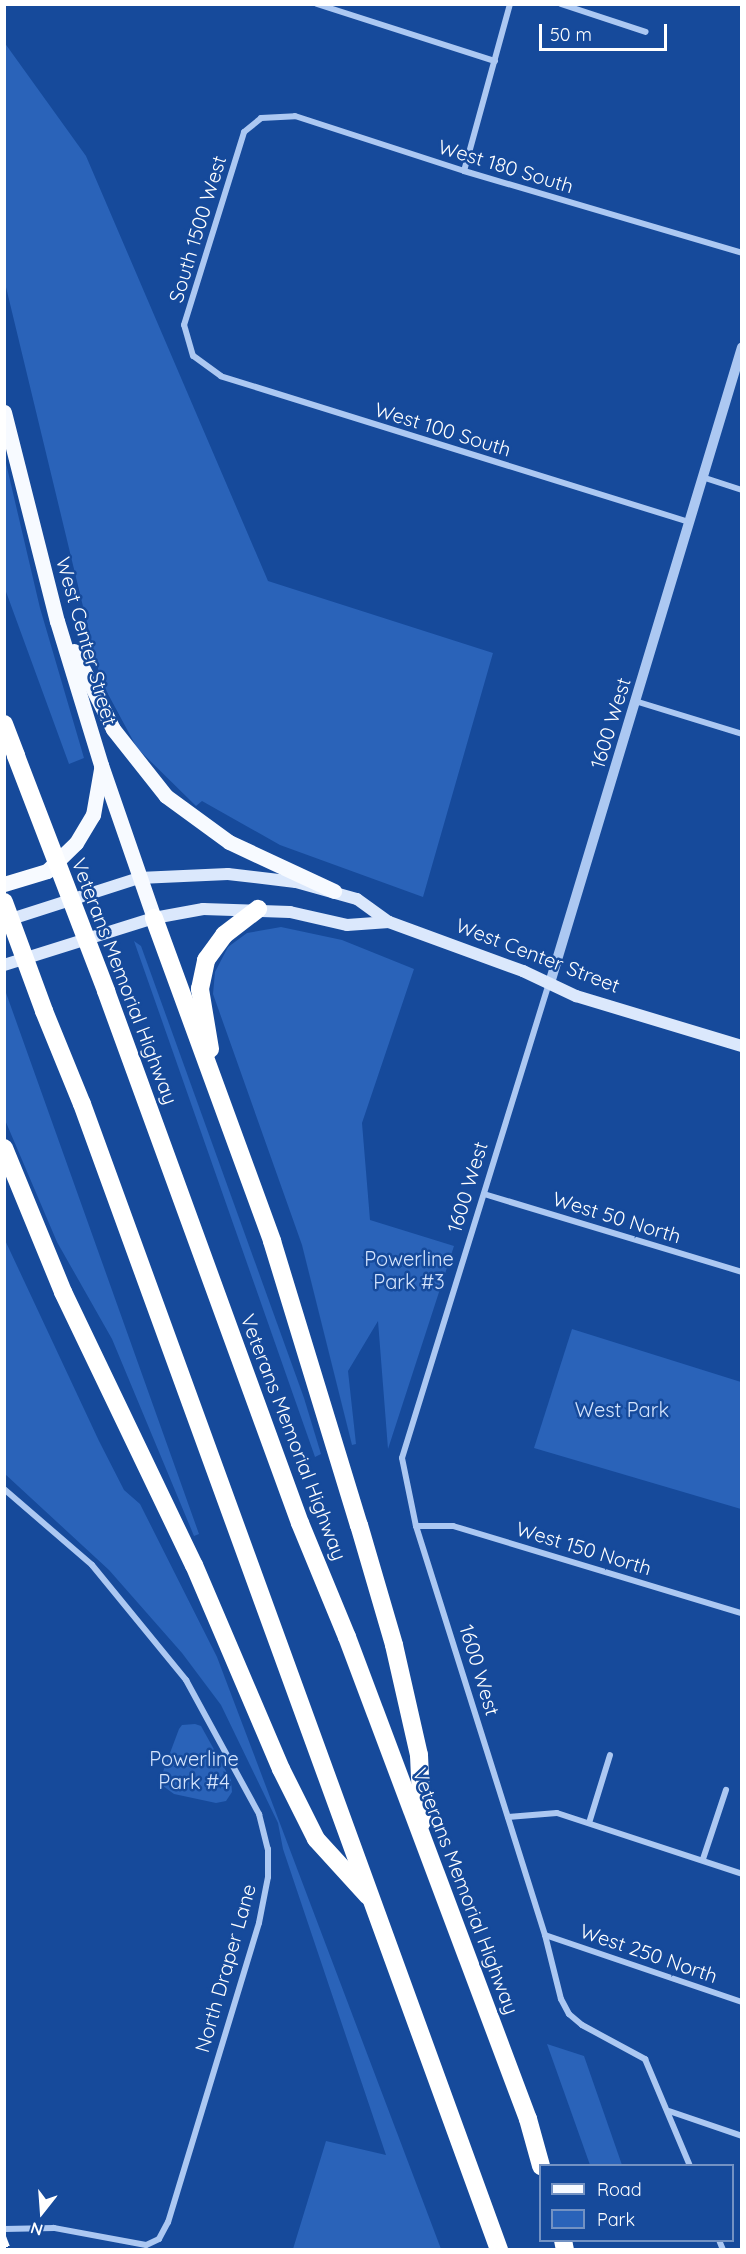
<!DOCTYPE html>
<style>
body{margin:0}
#map{position:relative;width:746px;height:2254px;overflow:hidden;background:#164a9b;font-family:Quicksand,sans-serif}
div>[style]{position:absolute}
.green>*{inset:0;background:#2a63b9}
.minor>*{height:6px;margin:-3px;padding:0 3px;transform-origin:3px;border-radius:3px;background:#acc8f2}
.tertiary>*{height:10px;margin:-5px;padding:0 5px;transform-origin:5px;border-radius:5px;background:#acc8f2}
.secondary>*{height:12px;margin:-6px;padding:0 6px;transform-origin:6px;border-radius:6px;background:#dbe8fc}
.primary>*{height:15px;margin:-7.5px;padding:0 7.5px;transform-origin:7.5px;border-radius:7.5px;background:#f7faff}
.motorway>*{height:18px;margin:-9px;padding:0 9px;transform-origin:9px;border-radius:9px;background:#fff}
.rail>*{height:4.5px;margin-top:-2.25px;transform-origin:0;background:repeating-linear-gradient(90deg,#fff 0 10px,transparent 0 14.5px)}
.motorway-bridge>*{height:18px;margin:-9px;padding:0 9px;transform-origin:9px;border-radius:9px;background:#fff}
span{translate:-50% -50%;white-space:nowrap;text-align:center;line-height:1.15;-webkit-text-stroke:5px #164a9b;paint-order:stroke}
.street-label{font-size:20px;color:#fff}
.park-label{font-size:20px;color:#d4e4fd}
.frame{position:absolute;inset:0;border:6px solid #fff;pointer-events:none}
.legend{position:absolute;left:539px;top:2164px;width:195px;height:78px;box-sizing:border-box;background:#164a9b;border:2px solid #7392c3;margin:0;padding:8px 10px;list-style:none;font-size:18px;color:#fff}
.legend li{display:flex;align-items:center;gap:12px;height:30px}
.legend b{width:30px;border:2px solid #7392c3}
.north{position:absolute;left:12px;top:2182px;width:60px;height:60px;-webkit-text-stroke:4px #164a9b;paint-order:stroke;rotate:197deg;font-size:16px;font-weight:700;line-height:24px;text-align:center;color:#fff}
.north::after{content:'';display:block;margin:auto;width:21px;height:27px;background:#fff;clip-path:polygon(50% 0,100% 100%,50% 72%,0 100%)}
.scale{position:absolute;left:539px;top:24px;width:128px;height:27px;box-sizing:border-box;border:3px solid #fff;border-top:0;padding-left:8px;font-size:18px;line-height:21px;white-space:nowrap;color:#fff;-webkit-text-stroke:4px #164a9b;paint-order:stroke}
</style>
<div id="map">
<div class="green">
<i style="clip-path:polygon(4px 42px,86px 156px,268px 581px,493px 653px,423px 897px,280px 845px,202px 801px,196px 806px,137px 748px,101px 681px,5px 283px)"></i>
<i style="clip-path:polygon(5px 459px,40px 608px,84px 758px,69px 764px,5px 589px)"></i>
<i style="clip-path:polygon(281px 927px,342px 940px,414px 969px,362px 1123px,370px 1220px,454px 1246px,388px 1449px,378px 1321px,348px 1371px,356px 1444px,352px 1445px,302px 1245px,213px 994px,215px 972px,228px 947px,247px 933px)"></i>
<i style="clip-path:polygon(134px 941px,141px 946px,304px 1398px,321px 1454px,315px 1457px)"></i>
<i style="clip-path:polygon(5px 990px,31px 1063px,199px 1534px,194px 1536px,112px 1339px,57px 1242px,5px 1120px)"></i>
<i style="clip-path:polygon(4px 1238px,99px 1441px,124px 1490px,140px 1504px,217px 1657px,441px 2249px,293px 2249px,326px 2141px,386px 2155px,283px 1849px,278px 1823px,221px 1705px,182px 1653px,109px 1570px,5px 1474px)"></i>
<i style="clip-path:polygon(572px 1329px,741px 1382px,741px 1509px,534px 1448px)"></i>
<i style="clip-path:polygon(195px 1724px,201px 1726px,231px 1780px,232px 1792px,226px 1801px,216px 1803px,174px 1794px,163px 1786px,161px 1777px,179px 1729px,182px 1725px)"></i>
<i style="clip-path:polygon(547px 2044px,584px 2056px,622px 2165px,590px 2165px)"></i>
</div>
<div class="minor">
<i style="left:317px;top:4px;width:187px;rotate:17.8deg"></i>
<i style="left:561px;top:4px;width:89px;rotate:18.2deg"></i>
<i style="left:464px;top:171px;width:173px;rotate:-74.6deg"></i>
<i style="left:702px;top:477px;width:42px;rotate:18deg"></i>
<i style="left:689px;top:522px;width:490px;rotate:-162.7deg"></i>
<i style="left:221px;top:376px;width:34px;rotate:-144deg"></i>
<i style="left:193px;top:356px;width:32px;rotate:-106deg"></i>
<i style="left:184px;top:325px;width:202px;rotate:-72.7deg"></i>
<i style="left:244px;top:132px;width:22px;rotate:-39deg"></i>
<i style="left:261px;top:118px;width:34px;rotate:-3deg"></i>
<i style="left:295px;top:116px;width:178px;rotate:18deg"></i>
<i style="left:464px;top:171px;width:290px;rotate:16.4deg"></i>
<i style="left:635px;top:701px;width:112px;rotate:17.1deg"></i>
<i style="left:549px;top:983px;width:497px;rotate:107.2deg"></i>
<i style="left:402px;top:1458px;width:69px;rotate:78.4deg"></i>
<i style="left:416px;top:1526px;width:429px;rotate:72.5deg"></i>
<i style="left:545px;top:1935px;width:66px;rotate:76deg"></i>
<i style="left:561px;top:1999px;width:17px;rotate:62deg"></i>
<i style="left:569px;top:2014px;width:17px;rotate:40deg"></i>
<i style="left:582px;top:2025px;width:72px;rotate:28.4deg"></i>
<i style="left:645px;top:2059px;width:116px;rotate:67.2deg"></i>
<i style="left:484px;top:1194px;width:270px;rotate:16.8deg"></i>
<i style="left:4px;top:1489px;width:116px;rotate:40.8deg"></i>
<i style="left:92px;top:1565px;width:149px;rotate:50.7deg"></i>
<i style="left:186px;top:1680px;width:153px;rotate:61.4deg"></i>
<i style="left:259px;top:1814px;width:36px;rotate:76deg"></i>
<i style="left:268px;top:1849px;width:28px;rotate:90deg"></i>
<i style="left:268px;top:1877px;width:47px;rotate:101.1deg"></i>
<i style="left:259px;top:1923px;width:313px;rotate:106.9deg"></i>
<i style="left:168px;top:2222px;width:19px;rotate:118deg"></i>
<i style="left:159px;top:2239px;width:14px;rotate:155deg"></i>
<i style="left:146px;top:2245px;width:94px;rotate:-169.5deg"></i>
<i style="left:54px;top:2228px;width:50px;rotate:178.9deg"></i>
<i style="left:416px;top:1526px;width:37px"></i>
<i style="left:453px;top:1526px;width:302px;rotate:16.8deg"></i>
<i style="left:508px;top:1817px;width:49px;rotate:-4.7deg"></i>
<i style="left:557px;top:1813px;width:195px;rotate:18.2deg"></i>
<i style="left:589px;top:1823px;width:71px;rotate:-72.8deg"></i>
<i style="left:703px;top:1859px;width:73px;rotate:-71.6deg"></i>
<i style="left:545px;top:1935px;width:208px;rotate:18.8deg"></i>
<i style="left:669px;top:2111px;width:77px;rotate:18.9deg"></i>
<i style="left:719px;top:2240px;width:11px;rotate:68deg"></i>
</div>
<div class="tertiary">
<i style="left:550px;top:983px;width:664px;rotate:-73.2deg"></i>
</div>
<div class="secondary">
<i style="left:5px;top:921px;width:141px;rotate:-17.8deg"></i>
<i style="left:139px;top:878px;width:89px;rotate:-2.6deg"></i>
<i style="left:228px;top:874px;width:68px;rotate:6.7deg"></i>
<i style="left:296px;top:882px;width:63px;rotate:15.6deg"></i>
<i style="left:357px;top:899px;width:39px;rotate:36deg"></i>
<i style="left:389px;top:922px;width:143px;rotate:20.1deg"></i>
<i style="left:523px;top:971px;width:59px;rotate:25.3deg"></i>
<i style="left:576px;top:996px;width:173px;rotate:16.8deg"></i>
<i style="left:4px;top:965px;width:157px;rotate:-17.4deg"></i>
<i style="left:154px;top:918px;width:50px;rotate:-10.4deg"></i>
<i style="left:203px;top:909px;width:87px;rotate:2deg"></i>
<i style="left:290px;top:912px;width:58px;rotate:12.8deg"></i>
<i style="left:347px;top:925px;width:42px;rotate:-4.1deg"></i>
</div>
<div class="primary">
<i style="left:4px;top:412px;width:216px;rotate:75.8deg"></i>
<i style="left:57px;top:621px;width:151px;rotate:73deg"></i>
<i style="left:101px;top:765px;width:162px;rotate:70.9deg"></i>
<i style="left:74px;top:651px;width:87px;rotate:63.4deg"></i>
<i style="left:113px;top:729px;width:85px;rotate:51.7deg"></i>
<i style="left:166px;top:796px;width:78px;rotate:36.1deg"></i>
<i style="left:229px;top:842px;width:116px;rotate:25deg"></i>
<i style="left:4px;top:884px;width:45px;rotate:-16.8deg"></i>
<i style="left:47px;top:871px;width:40px;rotate:-44deg"></i>
<i style="left:76px;top:843px;width:33px;rotate:-59deg"></i>
<i style="left:93px;top:815px;width:47px;rotate:-80.1deg"></i>
</div>
<div class="motorway">
<i style="left:4px;top:724px;width:34px;rotate:69deg"></i>
<i style="left:154px;top:918px;width:344px;rotate:69.9deg"></i>
<i style="left:272px;top:1241px;width:297px;rotate:73deg"></i>
<i style="left:359px;top:1525px;width:125px;rotate:73.7deg"></i>
<i style="left:394px;top:1645px;width:113px;rotate:77.2deg"></i>
<i style="left:419px;top:1755px;width:67px;rotate:87.4deg"></i>
<i style="left:106px;top:991px;width:566px;rotate:69.97deg"></i>
<i style="left:300px;top:1523px;width:123px;rotate:67.6deg"></i>
<i style="left:347px;top:1637px;width:515px;rotate:69.42deg"></i>
<i style="left:528px;top:2119px;width:49px;rotate:74.5deg"></i>
<i style="left:44px;top:1011px;width:100px;rotate:67.8deg"></i>
<i style="left:82px;top:1104px;width:1220px;rotate:70deg"></i>
<i style="left:210px;top:1049px;width:61px;rotate:-99.5deg"></i>
<i style="left:200px;top:989px;width:30px;rotate:-78deg"></i>
<i style="left:206px;top:960px;width:31px;rotate:-54deg"></i>
<i style="left:224px;top:935px;width:43px;rotate:-37.4deg"></i>
<i style="left:4px;top:1148px;width:156px;rotate:67.7deg"></i>
<i style="left:63px;top:1292px;width:303px;rotate:64.4deg"></i>
<i style="left:194px;top:1565px;width:222px;rotate:66.9deg"></i>
<i style="left:281px;top:1769px;width:78px;rotate:63.4deg"></i>
<i style="left:316px;top:1839px;width:77px;rotate:47.6deg"></i>
<i style="left:563px;top:2240px;width:10px;rotate:79deg"></i>
</div>
<div class="rail">
<i style="left:4px;top:2237px;width:14px;rotate:69deg"></i>
</div>
<div class="motorway-bridge">
<i style="left:16px;top:756px;width:252px;rotate:69deg"></i>
<i style="left:4px;top:902px;width:116px;rotate:69.8deg"></i>
</div>
<div class="street-label">
<span style="left:506px;top:166px;rotate:17deg">West 180 South</span>
<span style="left:197px;top:229px;rotate:-73deg">South 1500 West</span>
<span style="left:443px;top:429px;rotate:17deg">West 100 South</span>
<span style="left:87px;top:641px;rotate:74deg">West Center Street</span>
<span style="left:610px;top:723px;rotate:-73deg">1600 West</span>
<span style="left:538px;top:955px;rotate:21deg">West Center Street</span>
<span style="left:125px;top:981px;rotate:69deg">Veterans Memorial Highway</span>
<span style="left:467px;top:1187px;rotate:-73deg">1600 West</span>
<span style="left:617px;top:1217px;rotate:17deg">West 50 North</span>
<span style="left:294px;top:1437px;rotate:69deg">Veterans Memorial Highway</span>
<span style="left:584px;top:1548px;rotate:17deg">West 150 North</span>
<span style="left:480px;top:1670px;rotate:73deg">1600 West</span>
<span style="left:466px;top:1891px;rotate:69deg">Veterans Memorial Highway</span>
<span style="left:649px;top:1953px;rotate:19deg">West 250 North</span>
<span style="left:225px;top:1968px;rotate:-74deg">North Draper Lane</span>
</div>
<div class="park-label">
<span style="left:409px;top:1270px">Powerline<br>Park #3</span>
<span style="left:622px;top:1409px">West Park</span>
<span style="left:194px;top:1770px">Powerline<br>Park #4</span>
</div>
<div class="frame"></div>
<ul class="legend">
<li><b style="height:8px;background:#f7faff"></b>Road</li>
<li><b style="height:16px;background:#2a63b9"></b>Park</li>
</ul>
<div class="north">N</div>
<div class="scale">50 m</div>
</div>
